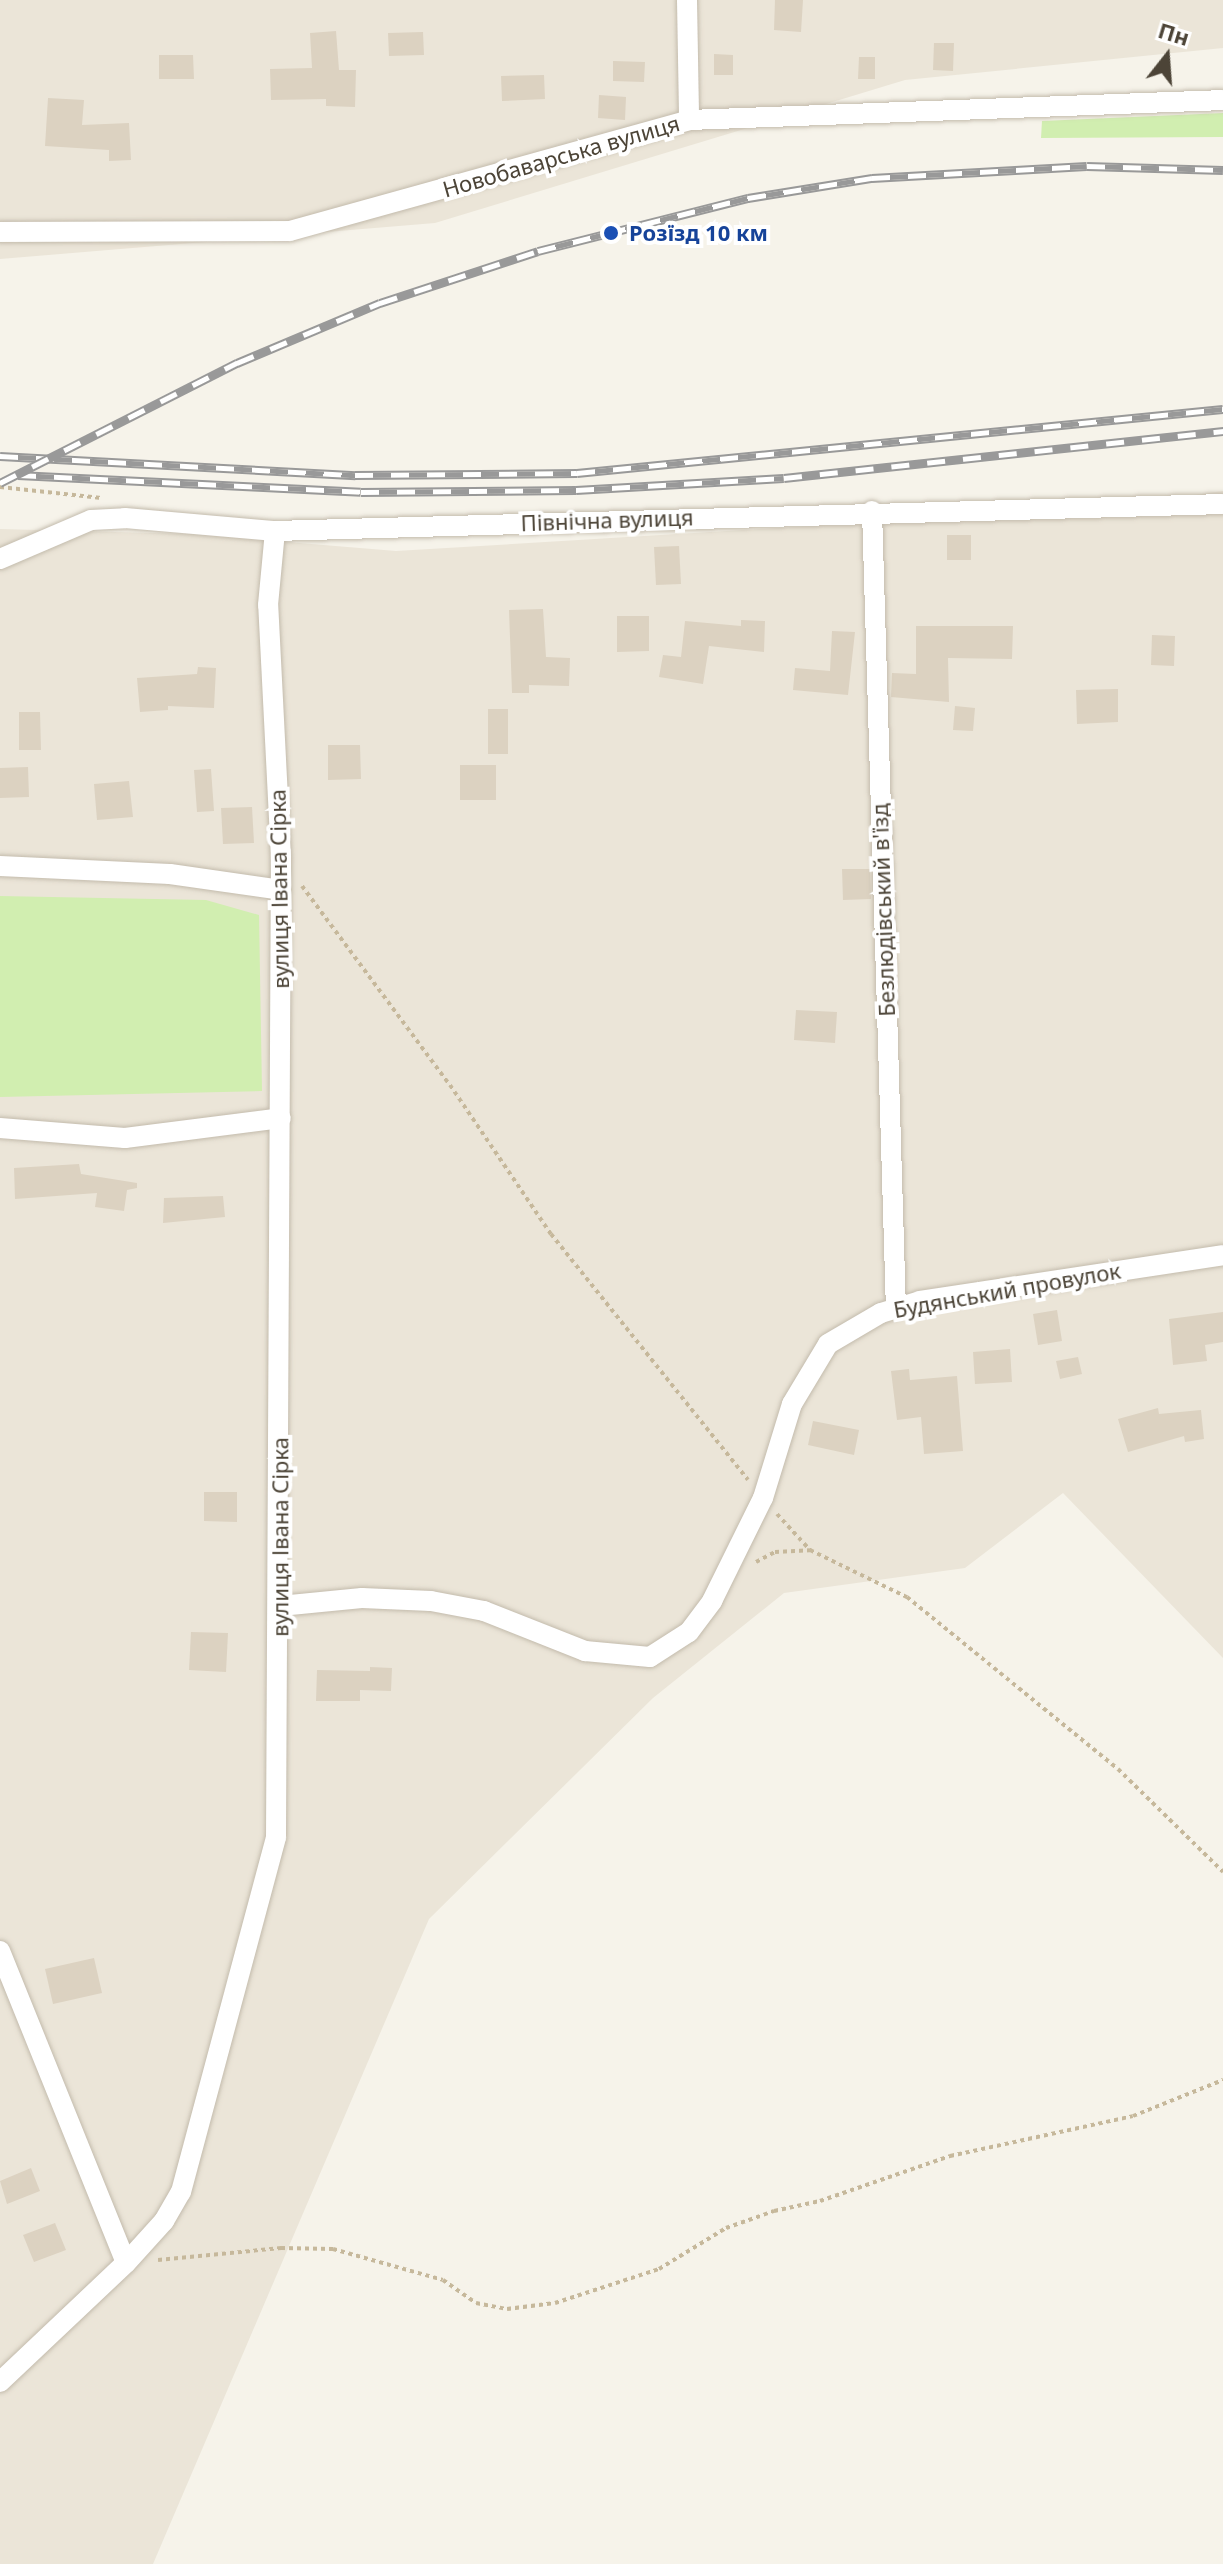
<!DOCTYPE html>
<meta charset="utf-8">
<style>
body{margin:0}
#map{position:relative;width:1223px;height:2564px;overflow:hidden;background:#f6f3ea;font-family:"Noto Sans",sans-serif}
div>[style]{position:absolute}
.residential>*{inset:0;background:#ebe5d8}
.green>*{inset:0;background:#d1eeb0}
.building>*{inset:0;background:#dcd2c1}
.path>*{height:4px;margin-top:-2px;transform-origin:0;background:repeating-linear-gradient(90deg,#c6b89b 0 4px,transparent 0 8px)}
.roads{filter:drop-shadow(0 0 2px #c3bbac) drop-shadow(0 0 2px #c3bbac)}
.street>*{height:20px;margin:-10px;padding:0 10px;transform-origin:10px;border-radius:10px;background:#fff}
.rail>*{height:9px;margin-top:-4.5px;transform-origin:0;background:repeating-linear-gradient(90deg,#fff 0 18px,#999 0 36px);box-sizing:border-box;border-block:2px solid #999}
.dots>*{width:22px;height:22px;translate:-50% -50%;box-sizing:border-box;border:4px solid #fff;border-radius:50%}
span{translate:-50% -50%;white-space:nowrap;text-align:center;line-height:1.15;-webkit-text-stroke:8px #fff;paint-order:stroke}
.street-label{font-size:22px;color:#4c4437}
.transit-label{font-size:22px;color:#164399;font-weight:700}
.left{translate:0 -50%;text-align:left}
.north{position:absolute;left:1127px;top:16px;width:80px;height:80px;-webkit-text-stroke:6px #fff;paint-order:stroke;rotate:17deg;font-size:22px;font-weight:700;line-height:32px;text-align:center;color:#4c4437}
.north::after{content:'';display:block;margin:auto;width:28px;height:36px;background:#4c4437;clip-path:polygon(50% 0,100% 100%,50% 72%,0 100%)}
</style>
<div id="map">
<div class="residential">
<i style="clip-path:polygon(0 0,1223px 0,1223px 48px,905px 80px,435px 223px,0 259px)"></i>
<i style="clip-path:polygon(1223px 491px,1223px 1658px,1063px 1493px,965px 1568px,784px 1593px,653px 1698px,429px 1919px,153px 2564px,0 2564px,0 529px,192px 534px,396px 551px,1093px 509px)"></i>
</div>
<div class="green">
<i style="clip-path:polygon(1223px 113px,1223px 137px,1041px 138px,1042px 121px)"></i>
<i style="clip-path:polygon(0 896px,206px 900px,259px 915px,262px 1091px,0 1097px)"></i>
</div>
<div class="building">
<i style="clip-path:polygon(775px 0,803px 0,801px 32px,774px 30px)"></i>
<i style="clip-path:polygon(336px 31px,339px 70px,356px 70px,355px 107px,326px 106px,326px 99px,271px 100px,270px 69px,312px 68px,310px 33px)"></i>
<i style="clip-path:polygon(423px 32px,424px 55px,389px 56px,388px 33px)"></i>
<i style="clip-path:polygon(934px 43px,954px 43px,953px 71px,933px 70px)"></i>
<i style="clip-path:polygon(714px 54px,733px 55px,733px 75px,714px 75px)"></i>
<i style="clip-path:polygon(159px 55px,193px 55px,194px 79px,159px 79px)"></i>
<i style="clip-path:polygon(859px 57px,875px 57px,875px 79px,858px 79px)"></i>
<i style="clip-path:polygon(613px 61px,645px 62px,644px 82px,613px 81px)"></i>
<i style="clip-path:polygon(544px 75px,545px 99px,502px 101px,501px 76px)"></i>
<i style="clip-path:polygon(599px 95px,626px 97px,625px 120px,598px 118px)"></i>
<i style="clip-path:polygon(48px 98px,84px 100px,82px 125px,129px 123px,131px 160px,109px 161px,109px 150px,45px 146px)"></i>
<i style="clip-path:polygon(947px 535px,971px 535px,971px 560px,947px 560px)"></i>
<i style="clip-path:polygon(679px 546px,681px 584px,656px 585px,654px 547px)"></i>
<i style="clip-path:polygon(543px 609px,546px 657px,570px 658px,569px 686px,529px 685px,529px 693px,512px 693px,509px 610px)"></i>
<i style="clip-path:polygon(617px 616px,649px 616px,649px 651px,617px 652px)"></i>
<i style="clip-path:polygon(741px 620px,765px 621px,764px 652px,709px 646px,703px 684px,659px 677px,663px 655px,681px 657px,685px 621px,741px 626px)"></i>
<i style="clip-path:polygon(916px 626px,1013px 626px,1012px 659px,948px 658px,949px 702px,891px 697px,892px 673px,916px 674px)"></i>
<i style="clip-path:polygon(832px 631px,855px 632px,848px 695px,793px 690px,795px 668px,830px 671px)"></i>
<i style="clip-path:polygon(1152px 635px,1175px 636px,1174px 666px,1151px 665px)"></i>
<i style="clip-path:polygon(198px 667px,216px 668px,214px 708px,168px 706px,168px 710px,140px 712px,137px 678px,197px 674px)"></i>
<i style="clip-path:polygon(1118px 689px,1118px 722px,1077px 724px,1076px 690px)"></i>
<i style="clip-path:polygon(955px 706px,975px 708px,973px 731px,953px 730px)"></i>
<i style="clip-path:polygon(488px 709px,508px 709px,508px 754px,488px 754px)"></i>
<i style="clip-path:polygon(19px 712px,40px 712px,41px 750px,19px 750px)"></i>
<i style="clip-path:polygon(328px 745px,360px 745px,361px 779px,328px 780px)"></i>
<i style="clip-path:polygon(460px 765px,496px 765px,496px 800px,460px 800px)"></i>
<i style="clip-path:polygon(28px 767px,29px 797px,0 798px,0 768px)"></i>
<i style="clip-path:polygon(211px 769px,214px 811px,197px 812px,194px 770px)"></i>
<i style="clip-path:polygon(129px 781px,133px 817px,97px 820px,94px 784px)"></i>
<i style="clip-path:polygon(252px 807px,254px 843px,223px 844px,221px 808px)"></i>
<i style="clip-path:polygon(842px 869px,870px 869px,871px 899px,843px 900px)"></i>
<i style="clip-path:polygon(796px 1010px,837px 1012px,835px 1043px,794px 1040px)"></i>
<i style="clip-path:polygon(79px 1164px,81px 1174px,137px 1183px,137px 1188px,127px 1190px,124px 1211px,95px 1207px,97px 1193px,15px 1199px,14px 1168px)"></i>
<i style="clip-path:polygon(223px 1196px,225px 1217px,163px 1223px,164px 1198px)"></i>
<i style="clip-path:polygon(1057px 1310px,1062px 1341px,1038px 1345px,1033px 1314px)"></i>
<i style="clip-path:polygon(1223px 1312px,1223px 1342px,1205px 1345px,1207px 1361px,1173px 1365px,1169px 1319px)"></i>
<i style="clip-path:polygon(1010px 1349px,1012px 1382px,975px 1384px,973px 1352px)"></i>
<i style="clip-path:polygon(1078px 1357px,1082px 1374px,1060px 1379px,1056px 1361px)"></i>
<i style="clip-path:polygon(909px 1369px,910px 1380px,957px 1376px,963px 1451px,924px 1454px,921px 1417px,897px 1420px,891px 1371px)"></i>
<i style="clip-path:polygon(1158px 1408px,1159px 1414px,1201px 1410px,1204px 1439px,1185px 1442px,1184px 1436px,1128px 1452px,1118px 1419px)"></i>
<i style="clip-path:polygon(813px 1421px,859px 1430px,854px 1455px,808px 1445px)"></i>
<i style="clip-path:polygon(204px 1492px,237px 1492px,237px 1522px,204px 1521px)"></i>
<i style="clip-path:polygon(191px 1632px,228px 1633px,226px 1672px,189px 1670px)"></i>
<i style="clip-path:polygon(370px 1667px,392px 1668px,391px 1691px,360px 1690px,360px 1701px,316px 1701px,317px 1670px,370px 1671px)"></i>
<i style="clip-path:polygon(94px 1958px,102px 1993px,53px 2004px,45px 1969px)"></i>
<i style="clip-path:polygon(31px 2168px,40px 2191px,7px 2204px,0 2181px)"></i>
<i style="clip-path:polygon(55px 2223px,66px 2250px,34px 2262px,23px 2235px)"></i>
</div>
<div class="path">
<i style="left:0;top:487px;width:102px;rotate:6.2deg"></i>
<i style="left:302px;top:886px;width:248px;rotate:53.4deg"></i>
<i style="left:450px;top:1085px;width:180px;rotate:55.9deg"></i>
<i style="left:551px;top:1234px;width:315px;rotate:51.3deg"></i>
<i style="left:777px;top:1514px;width:49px;rotate:47.5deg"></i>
<i style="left:756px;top:1562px;width:21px;rotate:-28deg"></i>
<i style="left:775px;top:1552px;width:35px;rotate:-3deg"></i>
<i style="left:810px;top:1550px;width:108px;rotate:25.9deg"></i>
<i style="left:907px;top:1597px;width:272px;rotate:39.2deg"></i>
<i style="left:1118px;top:1769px;width:147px;rotate:44.4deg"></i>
<i style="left:158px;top:2260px;width:124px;rotate:-5.6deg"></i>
<i style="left:281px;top:2248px;width:52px;rotate:1.1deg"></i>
<i style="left:333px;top:2249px;width:114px;rotate:15.7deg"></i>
<i style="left:443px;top:2280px;width:40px;rotate:34.9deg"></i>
<i style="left:476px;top:2303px;width:32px;rotate:11deg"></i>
<i style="left:507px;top:2309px;width:48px;rotate:-7.1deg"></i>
<i style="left:555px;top:2303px;width:109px;rotate:-18.1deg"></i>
<i style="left:659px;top:2269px;width:79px;rotate:-31.5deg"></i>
<i style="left:726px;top:2228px;width:51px;rotate:-19.5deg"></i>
<i style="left:774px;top:2211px;width:47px;rotate:-12.3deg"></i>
<i style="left:820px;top:2201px;width:138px;rotate:-19.1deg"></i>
<i style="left:950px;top:2156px;width:187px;rotate:-12.3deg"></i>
<i style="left:1133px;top:2116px;width:97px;rotate:-21.8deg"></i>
</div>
<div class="roads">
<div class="street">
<i style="left:687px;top:0;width:120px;rotate:89deg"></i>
<i style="left:0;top:232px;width:290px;rotate:-0.2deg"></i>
<i style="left:290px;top:231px;width:414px;rotate:-15.5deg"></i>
<i style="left:689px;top:120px;width:534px;rotate:-2.14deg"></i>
<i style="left:872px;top:511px;width:797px;rotate:88.28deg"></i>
<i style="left:0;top:559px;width:99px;rotate:-23.2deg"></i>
<i style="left:91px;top:520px;width:34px;rotate:-3deg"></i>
<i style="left:125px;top:518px;width:151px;rotate:5deg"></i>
<i style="left:275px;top:531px;width:948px;rotate:-1.63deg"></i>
<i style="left:0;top:866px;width:170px;rotate:2.7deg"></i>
<i style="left:170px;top:874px;width:112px;rotate:8.2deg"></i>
<i style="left:0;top:1128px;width:125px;rotate:4.6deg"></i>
<i style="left:125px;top:1138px;width:157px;rotate:-7.3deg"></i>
<i style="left:280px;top:1606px;width:82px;rotate:-5.6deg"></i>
<i style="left:362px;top:1598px;width:69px;rotate:2.5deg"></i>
<i style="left:431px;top:1601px;width:54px;rotate:10.7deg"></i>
<i style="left:484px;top:1611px;width:109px;rotate:21.6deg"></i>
<i style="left:585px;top:1651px;width:65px;rotate:5.3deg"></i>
<i style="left:650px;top:1657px;width:46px;rotate:-32.7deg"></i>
<i style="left:689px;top:1632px;width:39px;rotate:-53deg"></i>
<i style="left:712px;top:1601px;width:115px;rotate:-63.7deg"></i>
<i style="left:763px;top:1498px;width:98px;rotate:-72.9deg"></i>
<i style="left:792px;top:1404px;width:70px;rotate:-59deg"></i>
<i style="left:828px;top:1344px;width:61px;rotate:-30.3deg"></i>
<i style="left:881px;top:1313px;width:41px;rotate:-17.1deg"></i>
<i style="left:920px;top:1301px;width:306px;rotate:-8.6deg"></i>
<i style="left:0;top:1951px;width:336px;rotate:68deg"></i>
<i style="left:0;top:2382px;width:173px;rotate:-43.4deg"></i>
<i style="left:126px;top:2263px;width:57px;rotate:-47.9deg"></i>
<i style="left:164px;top:2221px;width:34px;rotate:-60deg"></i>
<i style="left:181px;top:2192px;width:367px;rotate:-75deg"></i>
<i style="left:276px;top:1837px;width:979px;rotate:-89.71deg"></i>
<i style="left:281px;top:858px;width:253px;rotate:-92.9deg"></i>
<i style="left:268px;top:605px;width:74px;rotate:-84.6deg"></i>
</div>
</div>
<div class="rail">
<i style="left:0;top:456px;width:356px;rotate:3.1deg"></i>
<i style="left:355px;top:475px;width:222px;rotate:-0.5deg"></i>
<i style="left:577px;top:473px;width:649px;rotate:-5.66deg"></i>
<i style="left:18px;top:475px;width:343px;rotate:2.8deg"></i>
<i style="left:361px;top:492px;width:215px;rotate:-0.5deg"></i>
<i style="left:576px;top:490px;width:208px;rotate:-3.3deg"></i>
<i style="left:784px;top:478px;width:442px;rotate:-6.1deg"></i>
<i style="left:0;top:483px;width:266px;rotate:-26.9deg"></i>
<i style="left:237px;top:363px;width:155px;rotate:-22.8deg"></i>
<i style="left:380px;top:303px;width:166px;rotate:-18.2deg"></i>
<i style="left:538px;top:251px;width:217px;rotate:-14.2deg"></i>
<i style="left:748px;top:198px;width:126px;rotate:-9.2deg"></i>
<i style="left:872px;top:178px;width:215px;rotate:-3.2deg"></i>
<i style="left:1087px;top:166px;width:136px;rotate:1.7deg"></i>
</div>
<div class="dots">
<i style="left:611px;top:233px;background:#1a4fb4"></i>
</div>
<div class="street-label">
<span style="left:561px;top:156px;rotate:-16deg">Новобаварська вулиця</span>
<span style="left:607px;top:520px;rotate:-2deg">Північна вулиця</span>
<span style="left:279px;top:889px;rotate:-91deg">вулиця Івана Сірка</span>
<span style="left:883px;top:910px;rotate:-92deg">Безлюдівський в'їзд</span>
<span style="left:1007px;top:1290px;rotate:-10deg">Будянський провулок</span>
<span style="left:280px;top:1537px;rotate:-90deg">вулиця Івана Сірка</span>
</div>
<div class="transit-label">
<span class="left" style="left:629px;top:233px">Розїзд 10 км</span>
</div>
<div class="north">Пн</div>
</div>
